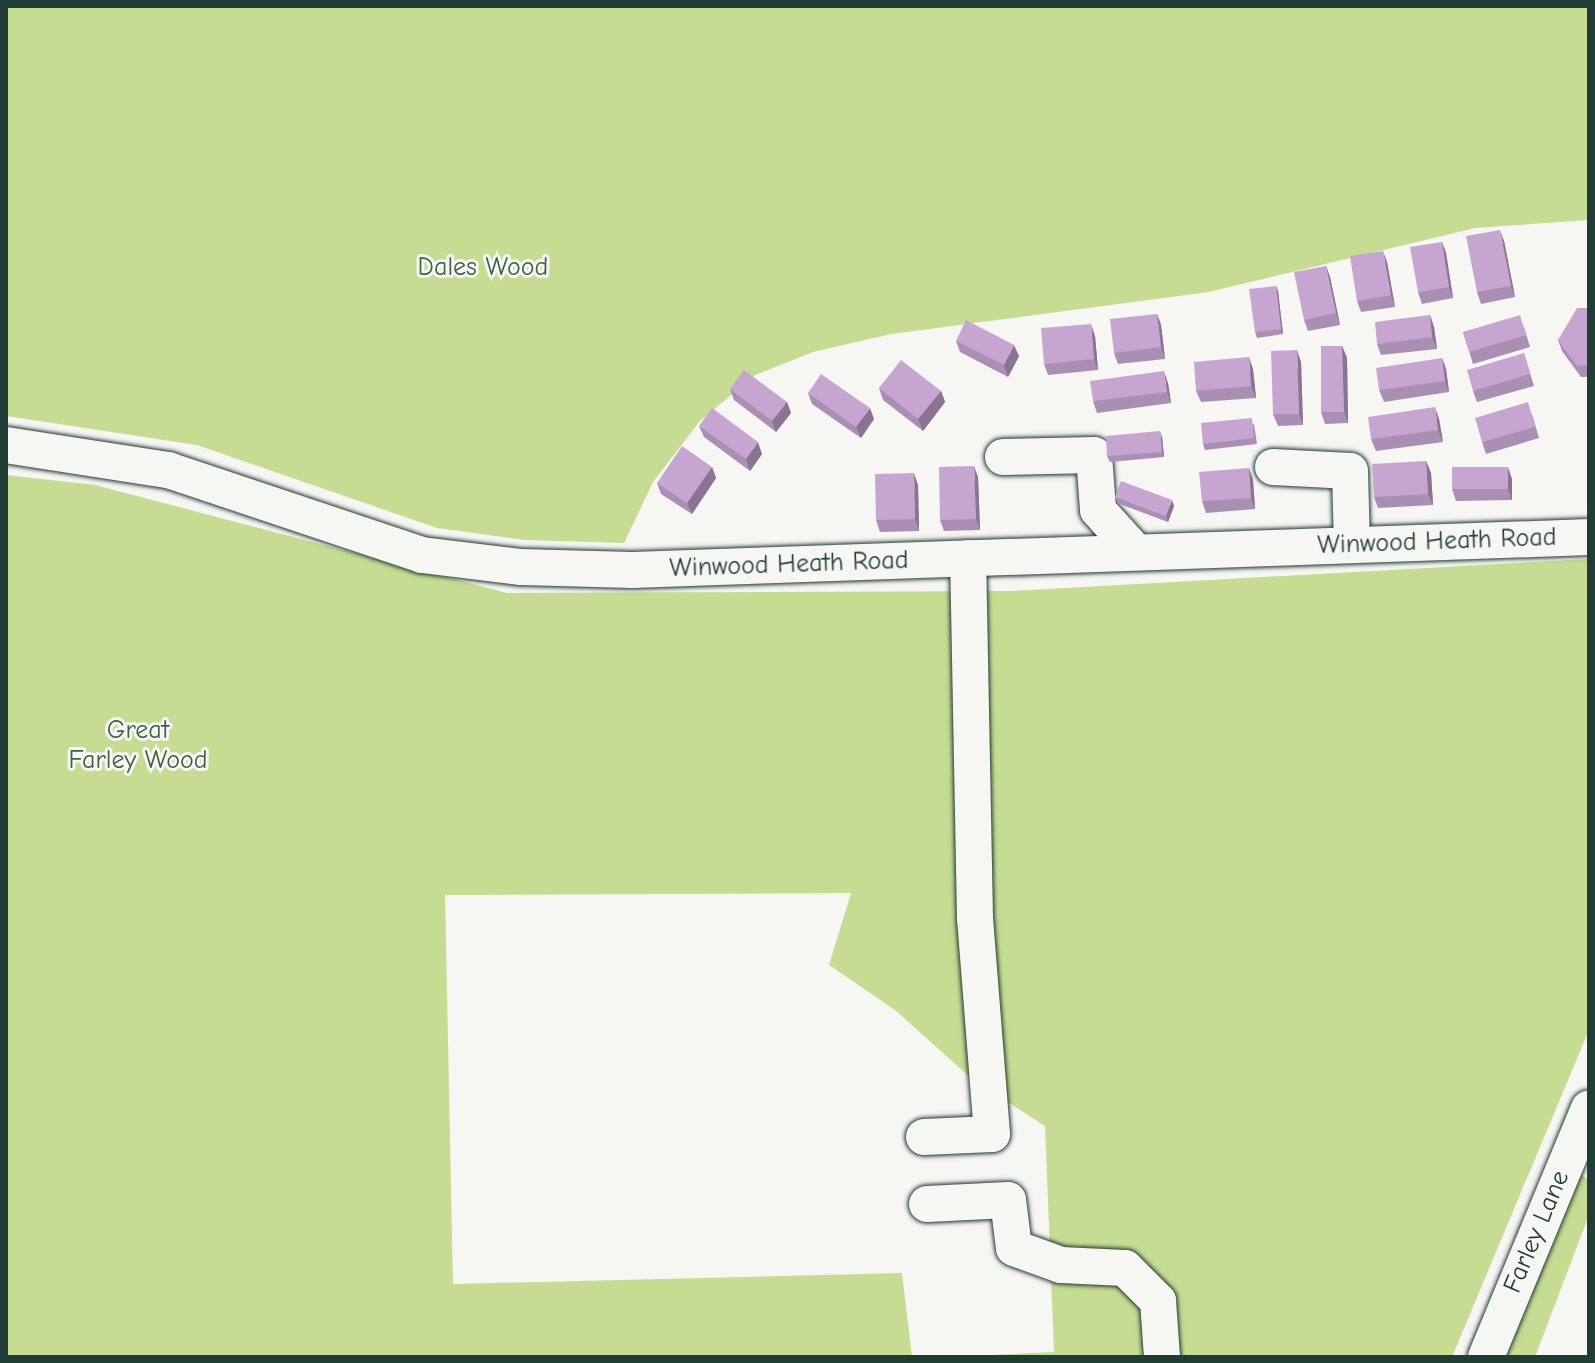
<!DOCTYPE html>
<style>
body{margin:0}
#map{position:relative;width:1595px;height:1363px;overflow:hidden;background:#f6f6f2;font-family:"Comic Neue",sans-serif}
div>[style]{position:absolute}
.green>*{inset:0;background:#c5dc92}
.roads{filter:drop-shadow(0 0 2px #1f3d34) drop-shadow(0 0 2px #1f3d34)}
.minor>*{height:36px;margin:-18px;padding:0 18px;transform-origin:18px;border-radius:18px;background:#f6f6f2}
.wall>*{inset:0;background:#aa8fb4}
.shaded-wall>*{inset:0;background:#8b7492}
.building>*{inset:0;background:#c6a6d1}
span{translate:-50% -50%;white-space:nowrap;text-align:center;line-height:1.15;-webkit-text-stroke:6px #f6f6f2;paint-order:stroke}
.park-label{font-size:26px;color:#405d47}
.street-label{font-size:26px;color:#1f3d34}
.frame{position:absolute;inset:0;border:8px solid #1f3d34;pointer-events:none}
</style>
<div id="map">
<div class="green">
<i style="clip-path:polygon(6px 6px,1589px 6px,1589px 220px,1475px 228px,1209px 292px,891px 334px,813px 352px,755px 375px,700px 421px,653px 482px,624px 543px,525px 540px,437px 528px,197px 445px,6px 416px)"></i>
<i style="clip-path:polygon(6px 475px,95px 485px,507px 593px,1013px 591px,1589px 559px,1589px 1030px,1452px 1357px,949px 1357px,1054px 1352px,1045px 1126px,972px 1079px,895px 1010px,829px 965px,851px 893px,445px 895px,453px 1284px,902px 1273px,912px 1357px,6px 1357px)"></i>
<i style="clip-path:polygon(1576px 1170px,1589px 1181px,1589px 1215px,1535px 1357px,1498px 1357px)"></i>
</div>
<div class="roads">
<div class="minor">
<i style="left:6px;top:445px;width:164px;rotate:8.8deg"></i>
<i style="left:168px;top:470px;width:268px;rotate:18.5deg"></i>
<i style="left:422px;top:555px;width:100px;rotate:6.9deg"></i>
<i style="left:521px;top:567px;width:111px;rotate:1.5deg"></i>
<i style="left:632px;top:570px;width:958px;rotate:-1.97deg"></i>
<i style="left:1003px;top:457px;width:91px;rotate:-1.3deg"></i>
<i style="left:1094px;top:455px;width:55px;rotate:85.8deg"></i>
<i style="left:1098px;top:510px;width:55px;rotate:47.9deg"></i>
<i style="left:1273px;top:467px;width:77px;rotate:3deg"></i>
<i style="left:1350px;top:471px;width:74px;rotate:88.5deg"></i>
<i style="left:924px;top:1137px;width:68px;rotate:-2.5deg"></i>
<i style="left:992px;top:1134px;width:217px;rotate:-94.5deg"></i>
<i style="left:975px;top:918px;width:360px;rotate:-91.1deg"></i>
<i style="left:927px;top:1204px;width:81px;rotate:-2.8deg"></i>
<i style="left:1008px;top:1200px;width:48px;rotate:82.9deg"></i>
<i style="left:1014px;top:1248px;width:50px;rotate:19.9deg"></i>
<i style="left:1061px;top:1265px;width:64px;rotate:2.7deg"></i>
<i style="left:1125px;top:1268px;width:47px;rotate:45deg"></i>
<i style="left:1158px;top:1301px;width:56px;rotate:85.9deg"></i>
<i style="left:1486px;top:1357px;width:269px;rotate:-67.5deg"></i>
</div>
</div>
<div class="wall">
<i style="clip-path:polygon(1504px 241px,1515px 297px,1481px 304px,1477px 292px)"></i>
<i style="clip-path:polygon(1442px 242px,1446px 253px,1453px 298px,1422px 304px,1418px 292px)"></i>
<i style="clip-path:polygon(1387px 262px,1395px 307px,1361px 312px,1357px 301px)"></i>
<i style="clip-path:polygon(1326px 266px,1330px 277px,1340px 325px,1308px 331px,1304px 320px)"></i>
<i style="clip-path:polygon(1276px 286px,1278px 291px,1283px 334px,1257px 338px,1255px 332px)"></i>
<i style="clip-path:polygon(1589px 308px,1589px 377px,1581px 377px,1562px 351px,1558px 340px)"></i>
<i style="clip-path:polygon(1157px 314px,1161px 325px,1165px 359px,1118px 364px,1114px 353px)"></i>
<i style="clip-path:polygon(1430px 315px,1434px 327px,1437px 349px,1381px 355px,1377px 344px)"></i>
<i style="clip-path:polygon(1524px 327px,1530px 347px,1473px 364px,1463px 332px)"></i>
<i style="clip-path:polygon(1095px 336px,1098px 370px,1048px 375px,1044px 364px)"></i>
<i style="clip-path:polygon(956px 341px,1019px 356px,1008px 377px,960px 352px)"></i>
<i style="clip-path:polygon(1342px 346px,1347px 358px,1348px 423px,1325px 424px,1321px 412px)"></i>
<i style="clip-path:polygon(1524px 353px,1534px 386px,1477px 402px,1473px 391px)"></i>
<i style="clip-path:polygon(1442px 358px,1446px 369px,1449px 392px,1384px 402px,1379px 390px)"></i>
<i style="clip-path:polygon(1301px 362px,1303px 425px,1278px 426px,1273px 414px)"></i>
<i style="clip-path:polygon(1253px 369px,1256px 398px,1201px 402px,1196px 391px)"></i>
<i style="clip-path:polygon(1168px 383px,1171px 403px,1097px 413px,1093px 401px)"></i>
<i style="clip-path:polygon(879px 388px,941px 391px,945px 402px,923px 431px,883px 400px)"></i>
<i style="clip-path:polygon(730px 389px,787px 402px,791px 413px,776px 432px,734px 400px)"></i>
<i style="clip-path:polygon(808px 393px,874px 419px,861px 438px,812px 404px)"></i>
<i style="clip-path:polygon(1532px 414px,1539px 438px,1486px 454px,1482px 442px)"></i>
<i style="clip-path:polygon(1439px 419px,1443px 442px,1376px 451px,1371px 439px)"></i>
<i style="clip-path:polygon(1254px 424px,1257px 444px,1205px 450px,1203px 444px)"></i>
<i style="clip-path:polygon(699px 426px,762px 454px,750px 471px,704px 437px)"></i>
<i style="clip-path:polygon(1162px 437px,1164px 457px,1110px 462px,1107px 456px)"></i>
<i style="clip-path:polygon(1426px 461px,1431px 473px,1433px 505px,1378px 508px,1374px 497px)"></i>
<i style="clip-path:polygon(712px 467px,716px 478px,692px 514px,661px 494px,657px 483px)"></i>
<i style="clip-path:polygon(1249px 468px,1253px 480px,1255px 509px,1206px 513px,1202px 501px)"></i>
<i style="clip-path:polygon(978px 477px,980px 530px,944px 531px,940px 520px)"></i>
<i style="clip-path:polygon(1512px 479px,1512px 500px,1456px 501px,1452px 489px)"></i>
<i style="clip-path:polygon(918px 485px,919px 531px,880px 532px,876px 520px)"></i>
<i style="clip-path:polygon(1115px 497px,1174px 506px,1168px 522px,1117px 503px)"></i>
</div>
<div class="shaded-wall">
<i style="clip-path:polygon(1500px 230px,1504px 241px,1515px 297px,1511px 286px)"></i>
<i style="clip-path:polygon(1442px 242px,1446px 253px,1453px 298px,1449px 287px)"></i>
<i style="clip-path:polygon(1383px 251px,1387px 262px,1395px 307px,1391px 295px)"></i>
<i style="clip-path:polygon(1326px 266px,1330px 277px,1340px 325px,1336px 313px)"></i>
<i style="clip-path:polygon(1276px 286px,1278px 291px,1283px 334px,1281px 329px)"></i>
<i style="clip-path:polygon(1157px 314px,1161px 325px,1165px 359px,1161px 347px)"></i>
<i style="clip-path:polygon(1430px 315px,1434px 327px,1437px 349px,1432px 337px)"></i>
<i style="clip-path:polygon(1091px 324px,1095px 336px,1098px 370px,1094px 359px)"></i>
<i style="clip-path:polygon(1014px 345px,1019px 356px,1008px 377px,1004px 365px)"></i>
<i style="clip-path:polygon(1342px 346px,1347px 358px,1348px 423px,1344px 412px)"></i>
<i style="clip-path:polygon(1297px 350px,1301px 362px,1303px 425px,1299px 414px)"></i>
<i style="clip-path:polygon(1249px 357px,1253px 369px,1256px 398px,1251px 386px)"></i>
<i style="clip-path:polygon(1442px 358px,1446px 369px,1449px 392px,1445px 381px)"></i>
<i style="clip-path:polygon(1164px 371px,1168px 383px,1171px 403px,1167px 392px)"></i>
<i style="clip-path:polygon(941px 391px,945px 402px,923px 431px,918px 419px)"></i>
<i style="clip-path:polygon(787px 402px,791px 413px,776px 432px,772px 421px)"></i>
<i style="clip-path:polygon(1435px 407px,1439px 419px,1443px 442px,1438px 430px)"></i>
<i style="clip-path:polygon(870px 408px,874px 419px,861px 438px,856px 427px)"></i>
<i style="clip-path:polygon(1160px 431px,1162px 437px,1164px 457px,1162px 452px)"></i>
<i style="clip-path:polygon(758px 442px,762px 454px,750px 471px,746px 459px)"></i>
<i style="clip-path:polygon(1426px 461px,1431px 473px,1433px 505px,1428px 494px)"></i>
<i style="clip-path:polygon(974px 466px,978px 477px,980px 530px,976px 519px)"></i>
<i style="clip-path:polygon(712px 467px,716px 478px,692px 514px,687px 503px)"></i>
<i style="clip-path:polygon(1508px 467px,1512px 479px,1512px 500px,1508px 489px)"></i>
<i style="clip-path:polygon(1249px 468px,1253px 480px,1255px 509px,1251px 498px)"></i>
<i style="clip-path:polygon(914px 473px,918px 485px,919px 531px,915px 519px)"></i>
<i style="clip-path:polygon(1172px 500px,1174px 506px,1168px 522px,1166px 516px)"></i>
</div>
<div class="building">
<i style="clip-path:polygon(1500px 230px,1511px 286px,1477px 292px,1466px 236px)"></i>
<i style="clip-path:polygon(1442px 242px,1449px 287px,1418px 292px,1410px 247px)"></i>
<i style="clip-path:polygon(1383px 251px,1391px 295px,1357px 301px,1350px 256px)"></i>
<i style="clip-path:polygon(1326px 266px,1336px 313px,1304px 320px,1294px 272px)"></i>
<i style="clip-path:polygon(1276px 286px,1281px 329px,1255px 332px,1249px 289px)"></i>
<i style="clip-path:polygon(1577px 308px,1589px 308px,1589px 365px,1577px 366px,1558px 340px)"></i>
<i style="clip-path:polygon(1157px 314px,1161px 347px,1114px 353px,1110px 319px)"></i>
<i style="clip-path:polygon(1430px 315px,1432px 337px,1377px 344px,1375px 322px)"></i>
<i style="clip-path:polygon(1520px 315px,1526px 335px,1469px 352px,1463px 332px)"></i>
<i style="clip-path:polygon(966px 320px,1014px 345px,1004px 365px,956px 341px)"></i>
<i style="clip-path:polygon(1091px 324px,1094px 359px,1044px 364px,1041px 328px)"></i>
<i style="clip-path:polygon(1321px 346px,1342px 346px,1344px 412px,1321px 412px)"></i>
<i style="clip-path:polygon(1297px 350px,1299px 414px,1273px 414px,1271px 351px)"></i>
<i style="clip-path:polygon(1524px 353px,1530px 374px,1473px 391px,1467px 370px)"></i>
<i style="clip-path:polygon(1249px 357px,1251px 386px,1196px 391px,1194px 362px)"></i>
<i style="clip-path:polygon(1442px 358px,1445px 381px,1379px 390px,1376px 368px)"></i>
<i style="clip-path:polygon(901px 360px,941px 391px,918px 419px,879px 388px)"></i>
<i style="clip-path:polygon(744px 370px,787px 402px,772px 421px,730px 389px)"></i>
<i style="clip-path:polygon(1164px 371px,1167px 392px,1093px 401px,1090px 381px)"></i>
<i style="clip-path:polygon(821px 374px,870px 408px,856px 427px,808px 393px)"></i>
<i style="clip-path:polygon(1528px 402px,1535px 427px,1482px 442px,1475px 418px)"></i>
<i style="clip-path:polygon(1435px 407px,1438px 430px,1371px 439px,1368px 417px)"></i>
<i style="clip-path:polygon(712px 408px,758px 442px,746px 459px,699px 426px)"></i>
<i style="clip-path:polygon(1252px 418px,1254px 438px,1203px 444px,1201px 423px)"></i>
<i style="clip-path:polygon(1160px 431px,1162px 452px,1107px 456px,1106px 436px)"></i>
<i style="clip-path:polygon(682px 446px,712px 467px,687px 503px,657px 483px)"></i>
<i style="clip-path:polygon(1426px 461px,1428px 494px,1374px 497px,1372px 464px)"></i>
<i style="clip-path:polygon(974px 466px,976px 519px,940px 520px,939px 467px)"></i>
<i style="clip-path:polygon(1452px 467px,1508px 467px,1508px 489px,1452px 489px)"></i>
<i style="clip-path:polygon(1249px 468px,1251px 498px,1202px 501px,1199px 472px)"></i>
<i style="clip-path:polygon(914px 473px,915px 519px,876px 520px,875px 474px)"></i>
<i style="clip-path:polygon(1121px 481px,1172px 500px,1166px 516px,1115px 497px)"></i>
</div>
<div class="park-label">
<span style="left:483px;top:268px">Dales Wood</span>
<span style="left:138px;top:746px">Great<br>Farley Wood</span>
</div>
<div class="street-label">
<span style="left:1437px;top:542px;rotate:-2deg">Winwood Heath Road</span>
<span style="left:789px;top:565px;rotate:-2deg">Winwood Heath Road</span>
<span style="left:1537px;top:1232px;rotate:-67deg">Farley Lane</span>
</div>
<div class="frame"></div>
</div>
